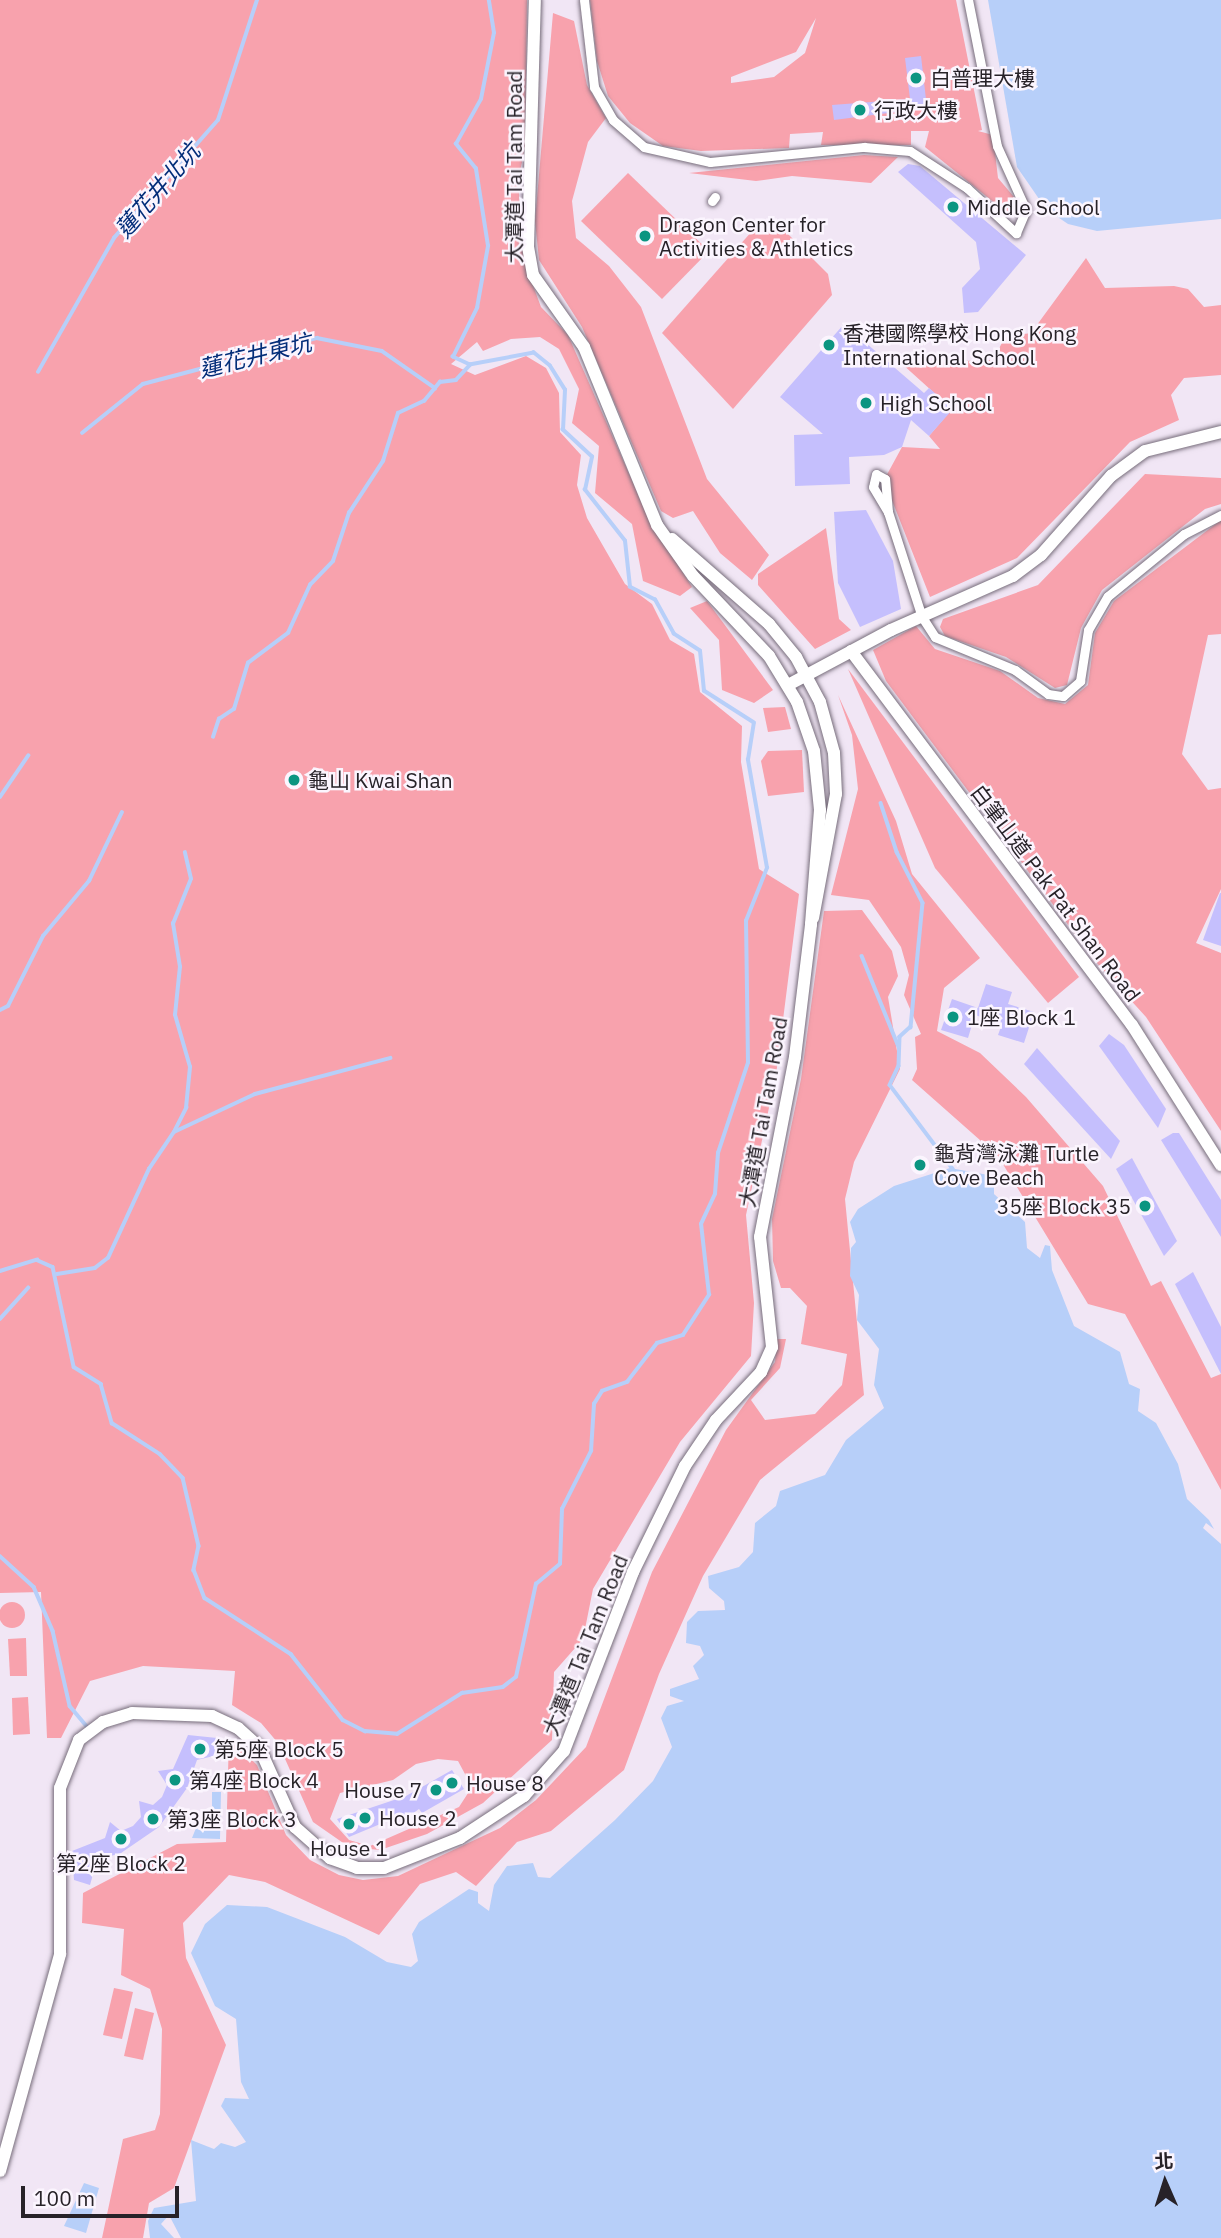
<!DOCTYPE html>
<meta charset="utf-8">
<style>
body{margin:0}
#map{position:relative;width:1221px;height:2238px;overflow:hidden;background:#f1e6f5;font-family:"IBM Plex Sans","Noto Sans TC",sans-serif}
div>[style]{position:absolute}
.green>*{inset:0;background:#f8a2ad}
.round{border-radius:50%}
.water>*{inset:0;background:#b7cff9}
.stream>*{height:3.5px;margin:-1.75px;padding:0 1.75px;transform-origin:1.75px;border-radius:1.75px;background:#b7cff9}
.building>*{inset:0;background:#c5bffd}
.roads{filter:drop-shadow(0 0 2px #776d7b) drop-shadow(0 0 2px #776d7b)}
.street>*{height:9px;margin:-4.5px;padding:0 4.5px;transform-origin:4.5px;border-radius:4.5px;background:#fff}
.secondary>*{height:12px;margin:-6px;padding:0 6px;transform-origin:6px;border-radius:6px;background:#fff}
.dots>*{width:19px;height:19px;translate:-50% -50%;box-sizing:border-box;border:4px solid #fbf5fe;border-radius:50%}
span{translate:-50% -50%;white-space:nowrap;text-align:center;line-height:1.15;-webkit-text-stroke:5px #fbf5fe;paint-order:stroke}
.poi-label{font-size:21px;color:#272228}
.left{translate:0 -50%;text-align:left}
.right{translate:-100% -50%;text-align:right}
.street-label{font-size:21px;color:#272228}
.water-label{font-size:23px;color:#032d79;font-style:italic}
.north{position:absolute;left:1130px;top:2147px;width:70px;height:70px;-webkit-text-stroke:5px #fbf5fe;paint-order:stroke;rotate:357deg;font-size:19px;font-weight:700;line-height:28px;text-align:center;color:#272228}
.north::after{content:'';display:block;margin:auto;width:24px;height:32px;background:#272228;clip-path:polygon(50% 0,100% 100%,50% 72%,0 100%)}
.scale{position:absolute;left:21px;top:2186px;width:158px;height:32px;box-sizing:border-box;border:4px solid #272228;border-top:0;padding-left:9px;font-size:21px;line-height:24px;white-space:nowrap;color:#272228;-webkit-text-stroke:5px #fbf5fe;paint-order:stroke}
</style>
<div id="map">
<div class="green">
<i style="clip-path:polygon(evenodd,0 0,527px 0,525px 148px,518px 181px,525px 264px,541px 307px,568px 335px,648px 517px,692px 587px,680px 596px,643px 581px,632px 524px,595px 493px,599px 446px,572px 423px,579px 389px,559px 349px,540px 337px,511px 339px,483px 351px,477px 342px,451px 364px,475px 375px,526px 356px,546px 368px,559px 393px,560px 432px,581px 455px,577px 485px,587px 518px,625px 584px,652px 604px,670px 640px,694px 654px,700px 692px,742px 726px,741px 762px,759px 869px,799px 894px,776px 1075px,746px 1215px,754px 1303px,751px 1356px,680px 1442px,593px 1589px,583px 1639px,554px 1672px,552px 1740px,483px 1803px,427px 1834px,380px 1850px,349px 1847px,313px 1822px,278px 1743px,261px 1723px,232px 1705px,235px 1671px,143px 1666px,90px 1681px,61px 1738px,47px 1738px,41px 1592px,0 1593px,0 0,438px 1759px,458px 1761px,472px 1787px,459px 1807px,370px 1846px,349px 1840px,330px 1819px,340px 1793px,393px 1780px,416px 1764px,438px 1759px)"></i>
<i style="clip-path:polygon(evenodd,590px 0,956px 0,982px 130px,978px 131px,993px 135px,998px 178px,1020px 204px,1012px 217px,925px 147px,929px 131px,911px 131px,911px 145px,821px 145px,823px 132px,790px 134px,789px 148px,701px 151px,663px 146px,630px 123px,608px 96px,597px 61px,590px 0,816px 18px,805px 53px,774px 77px,731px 83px,731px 77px,796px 52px,816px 18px)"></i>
<i style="clip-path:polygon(553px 13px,574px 21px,587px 85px,606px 118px,588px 142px,572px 201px,576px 238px,609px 266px,641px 307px,707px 479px,769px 555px,752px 580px,720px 553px,693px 511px,673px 518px,661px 511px,582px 327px,539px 260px,535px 221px)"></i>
<i style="clip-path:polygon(864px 155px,898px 157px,871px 183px,792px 176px,756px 181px,689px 173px)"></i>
<i style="clip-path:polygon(628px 173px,709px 251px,662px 299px,581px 221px)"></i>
<i style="clip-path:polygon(753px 230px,786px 232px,828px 274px,832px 295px,733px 409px,662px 333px)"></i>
<i style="clip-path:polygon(1086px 258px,1105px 288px,1174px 286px,1188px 289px,1204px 307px,1221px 305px,1221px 375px,1184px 378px,1171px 395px,1179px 420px,1130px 442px,1017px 558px,930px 597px,884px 480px,902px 447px,940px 449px,929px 436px,952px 409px,901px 363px,993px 360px,1005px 337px,1031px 333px)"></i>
<i style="clip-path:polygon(1145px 474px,1221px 478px,1221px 504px,1205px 509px,1102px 590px,1081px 628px,1067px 685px,1055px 688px,1006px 657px,945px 636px,940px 627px,943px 619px,1038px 585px)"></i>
<i style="clip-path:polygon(1221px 520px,1221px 634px,1208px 635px,1182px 754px,1208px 790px,1221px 788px,1221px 889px,1196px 943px,1221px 953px,1221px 1131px,1146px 1017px,1096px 962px,886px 681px,873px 650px,916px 626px,935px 649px,1000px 671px,1038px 698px,1065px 704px,1088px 685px,1095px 633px,1114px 601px)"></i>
<i style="clip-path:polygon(826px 528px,839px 619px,851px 630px,815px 649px,758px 585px,758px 574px)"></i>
<i style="clip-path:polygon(707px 601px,773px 690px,754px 703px,722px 690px,719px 640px,690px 608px)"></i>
<i style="clip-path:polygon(848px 669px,1079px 977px,1048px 1003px,935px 868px)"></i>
<i style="clip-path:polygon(838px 695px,896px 821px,912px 874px,980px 958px,944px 988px,937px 1031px,980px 1053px,1026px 1097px,1103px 1186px,1151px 1286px,1161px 1281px,1211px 1378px,1221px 1374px,1221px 1490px,1125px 1314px,1088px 1304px,998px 1156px,912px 1080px,917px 1069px,915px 1037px,921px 1034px,904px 995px,909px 975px,901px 947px,869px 900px,831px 895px,858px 789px,852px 735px)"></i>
<i style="clip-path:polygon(785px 707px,791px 729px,768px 732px,763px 708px)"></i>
<i style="clip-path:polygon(802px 750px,804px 792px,768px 796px,761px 761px,768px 751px)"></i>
<i style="clip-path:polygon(862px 910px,892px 951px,898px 976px,888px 997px,900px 1069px,854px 1162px,845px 1199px,864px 1395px,760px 1480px,703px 1576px,659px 1674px,624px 1770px,551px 1831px,517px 1842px,476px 1886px,456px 1872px,420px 1884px,379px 1935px,265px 1882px,229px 1875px,183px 1923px,186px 1958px,226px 2045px,174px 2188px,149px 2203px,143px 2238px,102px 2238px,123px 2139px,155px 2130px,160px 2114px,162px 2029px,150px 1989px,121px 1975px,124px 1929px,82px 1923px,83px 1893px,177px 1844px,226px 1842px,229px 1738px,257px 1765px,286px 1835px,310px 1860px,339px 1875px,363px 1880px,398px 1876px,500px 1828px,536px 1800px,586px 1747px,652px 1572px,726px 1430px,775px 1362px,777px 1339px,786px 1339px,780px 1368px,751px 1400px,765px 1420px,815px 1414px,842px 1385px,847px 1354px,801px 1344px,807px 1306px,790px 1288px,781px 1288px,773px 1261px,772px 1219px,801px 1079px,824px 911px)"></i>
<i class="round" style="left:-1px;top:1602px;width:26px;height:26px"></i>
<i style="clip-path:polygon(26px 1638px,27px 1676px,10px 1676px,8px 1639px)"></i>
<i style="clip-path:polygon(28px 1697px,30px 1734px,13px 1735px,12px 1698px)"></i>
<i style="clip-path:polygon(114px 1988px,133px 1992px,122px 2039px,103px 2035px)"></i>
<i style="clip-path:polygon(135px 2008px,154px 2013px,143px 2060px,124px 2056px)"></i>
</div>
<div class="water">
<i style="clip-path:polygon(988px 0,1221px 0,1221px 219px,1097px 231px,1068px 224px,1046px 209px,1017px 167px)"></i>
<i style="clip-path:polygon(950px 1168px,994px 1176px,994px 1194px,1025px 1222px,1027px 1248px,1040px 1258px,1045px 1245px,1050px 1246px,1052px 1270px,1074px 1326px,1120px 1352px,1129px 1384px,1140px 1389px,1138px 1411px,1156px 1423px,1178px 1464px,1187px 1499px,1209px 1520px,1214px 1529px,1206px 1523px,1203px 1528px,1221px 1544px,1221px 2238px,181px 2238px,169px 2215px,161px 2224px,174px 2238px,150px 2238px,148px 2221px,154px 2208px,196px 2201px,191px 2140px,214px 2149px,221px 2143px,235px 2147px,246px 2142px,221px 2106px,225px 2098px,249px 2099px,241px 2082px,236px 2019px,215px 2006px,191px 1953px,205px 1924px,227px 1905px,267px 1907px,345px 1937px,387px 1962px,411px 1967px,418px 1961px,412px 1934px,419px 1922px,469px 1889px,478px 1892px,478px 1903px,489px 1911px,494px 1885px,507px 1866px,533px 1863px,538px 1877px,550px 1878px,615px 1820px,653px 1781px,672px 1747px,661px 1718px,667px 1706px,684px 1701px,670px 1696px,670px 1689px,699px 1679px,693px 1666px,704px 1655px,700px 1646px,686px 1643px,687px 1622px,698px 1611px,725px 1610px,724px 1601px,709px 1588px,708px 1576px,739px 1567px,753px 1552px,755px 1523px,776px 1506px,780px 1491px,825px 1475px,846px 1440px,884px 1408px,874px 1385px,879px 1349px,857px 1320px,859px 1295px,850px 1276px,851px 1248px,856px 1242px,850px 1222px,858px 1209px,894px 1186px)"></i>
<i style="clip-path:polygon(212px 1792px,221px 1792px,220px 1839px,192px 1838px,198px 1823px,212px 1814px)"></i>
<i style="clip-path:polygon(84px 2183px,99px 2188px,86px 2233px,64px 2226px)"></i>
</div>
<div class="stream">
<i style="left:38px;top:372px;width:154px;rotate:-60.4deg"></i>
<i style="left:114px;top:238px;width:157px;rotate:-48.6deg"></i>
<i style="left:218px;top:120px;width:126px;rotate:-72deg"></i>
<i style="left:82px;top:433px;width:78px;rotate:-38.8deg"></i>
<i style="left:143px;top:384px;width:180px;rotate:-14.8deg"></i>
<i style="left:317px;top:338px;width:66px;rotate:11.3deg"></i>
<i style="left:382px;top:351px;width:65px;rotate:34.9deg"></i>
<i style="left:213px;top:737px;width:19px;rotate:-72deg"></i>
<i style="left:219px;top:719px;width:18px;rotate:-34deg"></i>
<i style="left:234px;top:709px;width:48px;rotate:-73.1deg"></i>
<i style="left:248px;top:663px;width:50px;rotate:-36.9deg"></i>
<i style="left:288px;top:633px;width:53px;rotate:-65.4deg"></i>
<i style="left:310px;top:585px;width:33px;rotate:-46deg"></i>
<i style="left:333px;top:561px;width:51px;rotate:-71.6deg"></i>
<i style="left:349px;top:513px;width:62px;rotate:-56.8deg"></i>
<i style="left:383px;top:461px;width:50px;rotate:-72.6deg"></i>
<i style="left:398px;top:413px;width:29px;rotate:-25deg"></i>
<i style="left:424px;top:401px;width:25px;rotate:-50deg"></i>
<i style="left:440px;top:382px;width:16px;rotate:-7deg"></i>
<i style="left:456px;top:380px;width:21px;rotate:-47deg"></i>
<i style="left:0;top:797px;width:50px;rotate:-55.7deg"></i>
<i style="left:881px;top:803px;width:52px;rotate:71.9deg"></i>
<i style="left:897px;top:852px;width:57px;rotate:63deg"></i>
<i style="left:923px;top:903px;width:125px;rotate:95.5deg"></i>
<i style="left:911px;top:1027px;width:15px;rotate:138deg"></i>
<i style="left:900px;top:1037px;width:29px;rotate:92deg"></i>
<i style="left:899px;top:1066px;width:21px;rotate:115deg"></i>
<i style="left:890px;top:1085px;width:105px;rotate:53.1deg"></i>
<i style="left:862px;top:956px;width:98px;rotate:67.9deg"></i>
<i style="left:0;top:1010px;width:9px;rotate:-27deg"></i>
<i style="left:8px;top:1006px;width:78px;rotate:-63.4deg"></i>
<i style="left:43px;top:936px;width:72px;rotate:-50.1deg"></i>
<i style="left:89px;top:881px;width:76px;rotate:-64.4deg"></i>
<i style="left:175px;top:1130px;width:25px;rotate:-63deg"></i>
<i style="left:186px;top:1108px;width:41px;rotate:-84.4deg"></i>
<i style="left:190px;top:1067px;width:54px;rotate:-106.1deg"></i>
<i style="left:175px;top:1015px;width:48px;rotate:-84.1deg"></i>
<i style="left:180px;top:967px;width:44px;rotate:-99.2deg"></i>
<i style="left:173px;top:924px;width:48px;rotate:-68.2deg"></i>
<i style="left:191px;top:879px;width:27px;rotate:-103deg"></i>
<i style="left:0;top:1271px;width:39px;rotate:-17deg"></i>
<i style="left:37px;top:1260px;width:17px;rotate:24deg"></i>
<i style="left:53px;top:1267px;width:102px;rotate:78.1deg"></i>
<i style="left:74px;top:1367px;width:32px;rotate:32deg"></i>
<i style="left:101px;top:1384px;width:41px;rotate:74.2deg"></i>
<i style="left:112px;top:1423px;width:57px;rotate:32.9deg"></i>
<i style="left:160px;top:1454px;width:33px;rotate:46deg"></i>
<i style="left:183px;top:1478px;width:70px;rotate:76.8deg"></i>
<i style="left:199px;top:1546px;width:25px;rotate:102deg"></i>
<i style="left:194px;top:1570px;width:30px;rotate:69deg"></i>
<i style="left:205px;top:1598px;width:103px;rotate:33.1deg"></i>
<i style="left:291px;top:1654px;width:84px;rotate:51.8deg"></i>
<i style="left:343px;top:1720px;width:25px;rotate:27deg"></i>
<i style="left:365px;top:1731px;width:32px;rotate:5deg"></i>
<i style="left:397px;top:1734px;width:77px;rotate:-32.2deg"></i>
<i style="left:462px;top:1693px;width:41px;rotate:-8.3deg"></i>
<i style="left:503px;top:1687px;width:16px;rotate:-38deg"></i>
<i style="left:516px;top:1677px;width:95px;rotate:-77.9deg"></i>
<i style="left:536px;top:1584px;width:31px;rotate:-40deg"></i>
<i style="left:560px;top:1564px;width:55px;rotate:-87.9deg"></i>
<i style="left:562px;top:1509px;width:65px;rotate:-63.4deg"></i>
<i style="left:591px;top:1451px;width:47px;rotate:-86.3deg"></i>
<i style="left:594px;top:1404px;width:15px;rotate:-58deg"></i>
<i style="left:602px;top:1391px;width:27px;rotate:-20deg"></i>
<i style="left:627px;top:1382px;width:49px;rotate:-52.4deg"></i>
<i style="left:657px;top:1343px;width:27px;rotate:-17deg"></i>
<i style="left:683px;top:1335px;width:48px;rotate:-57deg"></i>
<i style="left:709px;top:1295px;width:71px;rotate:-96.4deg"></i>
<i style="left:701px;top:1224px;width:33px;rotate:-65deg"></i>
<i style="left:715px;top:1194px;width:41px;rotate:-85.8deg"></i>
<i style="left:718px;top:1153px;width:95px;rotate:-71.6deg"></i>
<i style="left:748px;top:1063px;width:142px;rotate:-90.8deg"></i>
<i style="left:746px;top:921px;width:57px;rotate:-68.4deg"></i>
<i style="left:767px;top:868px;width:110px;rotate:-100deg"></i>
<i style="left:748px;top:760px;width:37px;rotate:-81deg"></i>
<i style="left:754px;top:723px;width:59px;rotate:-147.4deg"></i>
<i style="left:704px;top:691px;width:40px;rotate:-95.7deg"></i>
<i style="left:700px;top:651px;width:31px;rotate:-147deg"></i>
<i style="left:674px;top:634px;width:39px;rotate:-119deg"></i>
<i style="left:655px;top:600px;width:28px;rotate:-153deg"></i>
<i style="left:630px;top:587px;width:46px;rotate:-96.2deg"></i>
<i style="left:625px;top:541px;width:65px;rotate:-128.1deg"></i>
<i style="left:585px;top:490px;width:34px;rotate:-78deg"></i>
<i style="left:592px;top:457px;width:40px;rotate:-137deg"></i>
<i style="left:563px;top:430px;width:40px;rotate:-87.1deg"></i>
<i style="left:565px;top:390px;width:28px;rotate:-122deg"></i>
<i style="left:550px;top:366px;width:21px;rotate:-141deg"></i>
<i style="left:534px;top:353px;width:65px;rotate:169.4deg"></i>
<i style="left:470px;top:365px;width:19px;rotate:-155deg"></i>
<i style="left:453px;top:357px;width:55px;rotate:-63.9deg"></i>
<i style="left:477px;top:308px;width:63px;rotate:-79.9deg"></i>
<i style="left:488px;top:246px;width:78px;rotate:-98.9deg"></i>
<i style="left:476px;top:169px;width:32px;rotate:-129deg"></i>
<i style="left:456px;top:144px;width:51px;rotate:-60.9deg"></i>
<i style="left:481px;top:99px;width:67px;rotate:-78.9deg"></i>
<i style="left:494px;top:33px;width:33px;rotate:-99deg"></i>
<i style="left:57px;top:1274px;width:38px;rotate:-9deg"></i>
<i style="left:95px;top:1268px;width:16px;rotate:-38deg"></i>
<i style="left:108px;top:1258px;width:98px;rotate:-65.3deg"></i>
<i style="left:149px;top:1169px;width:45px;rotate:-56deg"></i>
<i style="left:174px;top:1132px;width:89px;rotate:-25.1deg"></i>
<i style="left:255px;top:1094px;width:140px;rotate:-14.9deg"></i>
<i style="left:0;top:1319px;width:42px;rotate:-47.9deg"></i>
<i style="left:0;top:1556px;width:46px;rotate:42.4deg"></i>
<i style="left:34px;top:1587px;width:48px;rotate:66.6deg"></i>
<i style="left:53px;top:1631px;width:77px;rotate:77.2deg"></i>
<i style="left:70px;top:1706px;width:26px;rotate:50deg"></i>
</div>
<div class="building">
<i style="clip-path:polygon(921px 56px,927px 108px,834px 120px,832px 105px,910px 99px,905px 58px)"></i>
<i style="clip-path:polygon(908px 164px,920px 166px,1026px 255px,978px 312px,964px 313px,962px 288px,980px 269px,976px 242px,898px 172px)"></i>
<i style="clip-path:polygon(844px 324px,924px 393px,929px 388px,953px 409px,929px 436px,911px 420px,902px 447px,884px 455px,849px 457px,850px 484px,795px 486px,794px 435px,823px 434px,780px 397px)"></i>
<i style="clip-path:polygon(866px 510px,893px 561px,901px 609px,860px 627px,838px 583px,834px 512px)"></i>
<i style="clip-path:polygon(1220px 893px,1221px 893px,1221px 946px,1203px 940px)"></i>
<i style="clip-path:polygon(986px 984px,1012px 992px,1008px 1004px,1034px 1012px,1024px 1043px,998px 1035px,1002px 1024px,975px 1015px,968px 1038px,941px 1030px,952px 999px,978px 1008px)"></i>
<i style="clip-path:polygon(1109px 1034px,1124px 1045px,1166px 1109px,1158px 1128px,1099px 1046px)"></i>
<i style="clip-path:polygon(1037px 1048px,1120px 1141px,1111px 1159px,1024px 1064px)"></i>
<i style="clip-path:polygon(1173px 1133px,1179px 1133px,1221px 1200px,1221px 1237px,1161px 1140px)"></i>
<i style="clip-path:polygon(1132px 1158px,1177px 1241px,1164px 1256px,1116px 1169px)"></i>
<i style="clip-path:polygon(1193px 1272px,1221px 1327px,1221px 1374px,1175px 1284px)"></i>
<i style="clip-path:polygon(188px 1735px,217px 1738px,222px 1754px,197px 1760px,187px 1788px,159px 1827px,121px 1853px,97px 1860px,90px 1885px,74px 1880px,72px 1851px,105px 1838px,110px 1822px,121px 1831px,133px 1826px,141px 1817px,139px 1801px,153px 1805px,162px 1797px,167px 1785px,158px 1771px,173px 1769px)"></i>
<i style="clip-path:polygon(452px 1770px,464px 1789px,422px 1813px,419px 1809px,405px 1819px,402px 1815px,349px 1837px,337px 1819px,406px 1796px)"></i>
</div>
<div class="roads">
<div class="street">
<i style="left:584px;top:0;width:88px;rotate:83.4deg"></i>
<i style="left:594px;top:87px;width:38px;rotate:60deg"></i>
<i style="left:613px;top:120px;width:41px;rotate:41.1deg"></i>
<i style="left:644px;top:147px;width:68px;rotate:12.8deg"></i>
<i style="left:710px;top:162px;width:155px;rotate:-5.6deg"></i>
<i style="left:864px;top:147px;width:46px;rotate:5deg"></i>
<i style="left:910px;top:151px;width:68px;rotate:33deg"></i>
<i style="left:967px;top:188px;width:67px;rotate:42.6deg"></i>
<i style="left:1016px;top:233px;width:25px;rotate:-67deg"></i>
<i style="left:1026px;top:210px;width:70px;rotate:-114.4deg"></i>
<i style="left:997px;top:146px;width:149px;rotate:-101.2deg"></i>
<i style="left:712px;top:201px;width:5px;rotate:-53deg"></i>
<i style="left:888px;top:512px;width:33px;rotate:-95deg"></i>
<i style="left:885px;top:479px;width:10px;rotate:-151deg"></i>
<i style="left:876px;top:474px;width:13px;rotate:103deg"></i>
<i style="left:873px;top:487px;width:29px;rotate:59deg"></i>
<i style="left:888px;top:512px;width:110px;rotate:72.1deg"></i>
<i style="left:922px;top:617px;width:24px;rotate:57deg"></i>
<i style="left:935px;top:637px;width:87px;rotate:22.4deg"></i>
<i style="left:1015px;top:670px;width:41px;rotate:36deg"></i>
<i style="left:1048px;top:694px;width:15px;rotate:8deg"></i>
<i style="left:1063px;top:696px;width:23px;rotate:-41deg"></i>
<i style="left:1080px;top:681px;width:52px;rotate:-81.1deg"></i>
<i style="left:1088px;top:630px;width:39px;rotate:-60deg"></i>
<i style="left:1108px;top:596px;width:98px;rotate:-39.2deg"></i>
<i style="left:1184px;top:534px;width:42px;rotate:-27.2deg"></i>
</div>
<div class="secondary">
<i style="left:672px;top:539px;width:129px;rotate:41.2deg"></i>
<i style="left:769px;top:624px;width:43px;rotate:50.7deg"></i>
<i style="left:796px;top:657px;width:51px;rotate:61.9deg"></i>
<i style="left:820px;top:702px;width:53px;rotate:74.6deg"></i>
<i style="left:834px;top:753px;width:41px;rotate:87.2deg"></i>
<i style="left:836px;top:794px;width:126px;rotate:100.5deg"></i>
<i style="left:851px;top:651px;width:468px;rotate:53.1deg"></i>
<i style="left:1132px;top:1025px;width:166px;rotate:57.6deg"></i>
<i style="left:788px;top:685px;width:117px;rotate:-28.1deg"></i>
<i style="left:891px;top:630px;width:133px;rotate:-23.9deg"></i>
<i style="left:1013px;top:576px;width:35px;rotate:-37deg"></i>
<i style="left:1041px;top:555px;width:106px;rotate:-48.5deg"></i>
<i style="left:1111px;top:476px;width:42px;rotate:-36.3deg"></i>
<i style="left:1145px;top:451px;width:78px;rotate:-14deg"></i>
<i style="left:0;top:2171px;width:225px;rotate:-74.5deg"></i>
<i style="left:60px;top:1954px;width:166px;rotate:-90deg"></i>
<i style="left:60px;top:1788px;width:52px;rotate:-68.4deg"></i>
<i style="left:79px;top:1740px;width:30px;rotate:-37deg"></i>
<i style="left:103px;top:1722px;width:30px;rotate:-17deg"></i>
<i style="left:132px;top:1713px;width:80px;rotate:2.1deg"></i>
<i style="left:212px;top:1716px;width:29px;rotate:25deg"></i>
<i style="left:238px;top:1728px;width:28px;rotate:42deg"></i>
<i style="left:259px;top:1747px;width:88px;rotate:65.8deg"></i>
<i style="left:295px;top:1827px;width:47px;rotate:41.5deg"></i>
<i style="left:330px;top:1858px;width:29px;rotate:20deg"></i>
<i style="left:357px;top:1868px;width:27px"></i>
<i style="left:384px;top:1868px;width:82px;rotate:-21.5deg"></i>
<i style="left:460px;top:1838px;width:77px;rotate:-33.3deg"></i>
<i style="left:524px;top:1796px;width:60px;rotate:-48.4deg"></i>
<i style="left:564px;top:1751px;width:192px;rotate:-68.9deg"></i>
<i style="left:633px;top:1572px;width:118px;rotate:-63.9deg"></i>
<i style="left:685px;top:1466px;width:55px;rotate:-56deg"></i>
<i style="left:716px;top:1420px;width:66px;rotate:-46.8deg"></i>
<i style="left:761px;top:1372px;width:27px;rotate:-66deg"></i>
<i style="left:772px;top:1347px;width:111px;rotate:-96.2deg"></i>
<i style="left:760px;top:1237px;width:183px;rotate:-79deg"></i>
<i style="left:795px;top:1057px;width:134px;rotate:-83.1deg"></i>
<i style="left:811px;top:924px;width:114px;rotate:-85.5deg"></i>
<i style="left:820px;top:810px;width:59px;rotate:-95.8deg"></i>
<i style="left:814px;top:751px;width:52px;rotate:-109.1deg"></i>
<i style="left:797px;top:702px;width:54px;rotate:-121.3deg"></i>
<i style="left:769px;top:656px;width:110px;rotate:-133.5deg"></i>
<i style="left:693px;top:576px;width:62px;rotate:-125.2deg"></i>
<i style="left:657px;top:525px;width:192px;rotate:-112.3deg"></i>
<i style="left:584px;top:347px;width:88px;rotate:-125.3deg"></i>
<i style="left:533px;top:275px;width:29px;rotate:-100deg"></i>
<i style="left:528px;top:246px;width:246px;rotate:-88.4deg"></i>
</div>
</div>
<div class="dots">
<i style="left:916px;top:78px;background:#0b9581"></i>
<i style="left:860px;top:110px;background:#0b9581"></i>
<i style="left:953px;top:207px;background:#0b9581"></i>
<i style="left:645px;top:236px;background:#0b9581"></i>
<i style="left:829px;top:345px;background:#0b9581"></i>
<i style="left:866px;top:403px;background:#0b9581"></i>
<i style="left:294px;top:780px;background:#0b9581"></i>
<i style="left:953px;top:1017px;background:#0b9581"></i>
<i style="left:920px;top:1165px;background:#0b9581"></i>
<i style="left:1145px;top:1206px;background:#0b9581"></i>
<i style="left:200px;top:1749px;background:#0b9581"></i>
<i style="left:175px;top:1780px;background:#0b9581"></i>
<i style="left:452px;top:1783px;background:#0b9581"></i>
<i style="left:436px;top:1790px;background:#0b9581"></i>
<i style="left:365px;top:1818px;background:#0b9581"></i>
<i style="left:153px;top:1819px;background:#0b9581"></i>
<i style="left:349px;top:1824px;background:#0b9581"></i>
<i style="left:121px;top:1839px;background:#0b9581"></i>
</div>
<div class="poi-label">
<span class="left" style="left:930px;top:78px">白普理大樓</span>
<span class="left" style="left:874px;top:110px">行政大樓</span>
<span class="left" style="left:967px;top:207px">Middle School</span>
<span class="left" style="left:659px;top:236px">Dragon Center for<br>Activities &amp; Athletics</span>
<span class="left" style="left:843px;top:345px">香港國際學校 Hong Kong<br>International School</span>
<span class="left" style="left:880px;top:403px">High School</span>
<span class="left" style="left:308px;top:780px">龜山 Kwai Shan</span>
<span class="left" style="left:967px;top:1017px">1座 Block 1</span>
<span class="left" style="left:934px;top:1165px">龜背灣泳灘 Turtle<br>Cove Beach</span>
<span class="right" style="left:1131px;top:1206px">35座 Block 35</span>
<span class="left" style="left:214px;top:1749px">第5座 Block 5</span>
<span class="left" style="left:189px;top:1780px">第4座 Block 4</span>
<span class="left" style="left:466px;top:1783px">House 8</span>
<span class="right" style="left:422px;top:1790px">House 7</span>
<span class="left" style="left:379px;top:1818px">House 2</span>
<span class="left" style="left:167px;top:1819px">第3座 Block 3</span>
<span style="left:349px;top:1848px">House 1</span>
<span style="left:121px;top:1863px">第2座 Block 2</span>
</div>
<div class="street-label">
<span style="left:514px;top:167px;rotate:-90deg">大潭道 Tai Tam Road</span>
<span style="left:1056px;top:893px;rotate:53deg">白筆山道 Pak Pat Shan Road</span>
<span style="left:763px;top:1112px;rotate:-80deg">大潭道 Tai Tam Road</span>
<span style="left:585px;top:1645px;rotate:-68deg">大潭道 Tai Tam Road</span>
</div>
<div class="water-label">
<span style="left:157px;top:190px;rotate:-49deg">蓮花井北坑</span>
<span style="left:255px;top:355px;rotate:-14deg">蓮花井東坑</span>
</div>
<div class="north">北</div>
<div class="scale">100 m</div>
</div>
